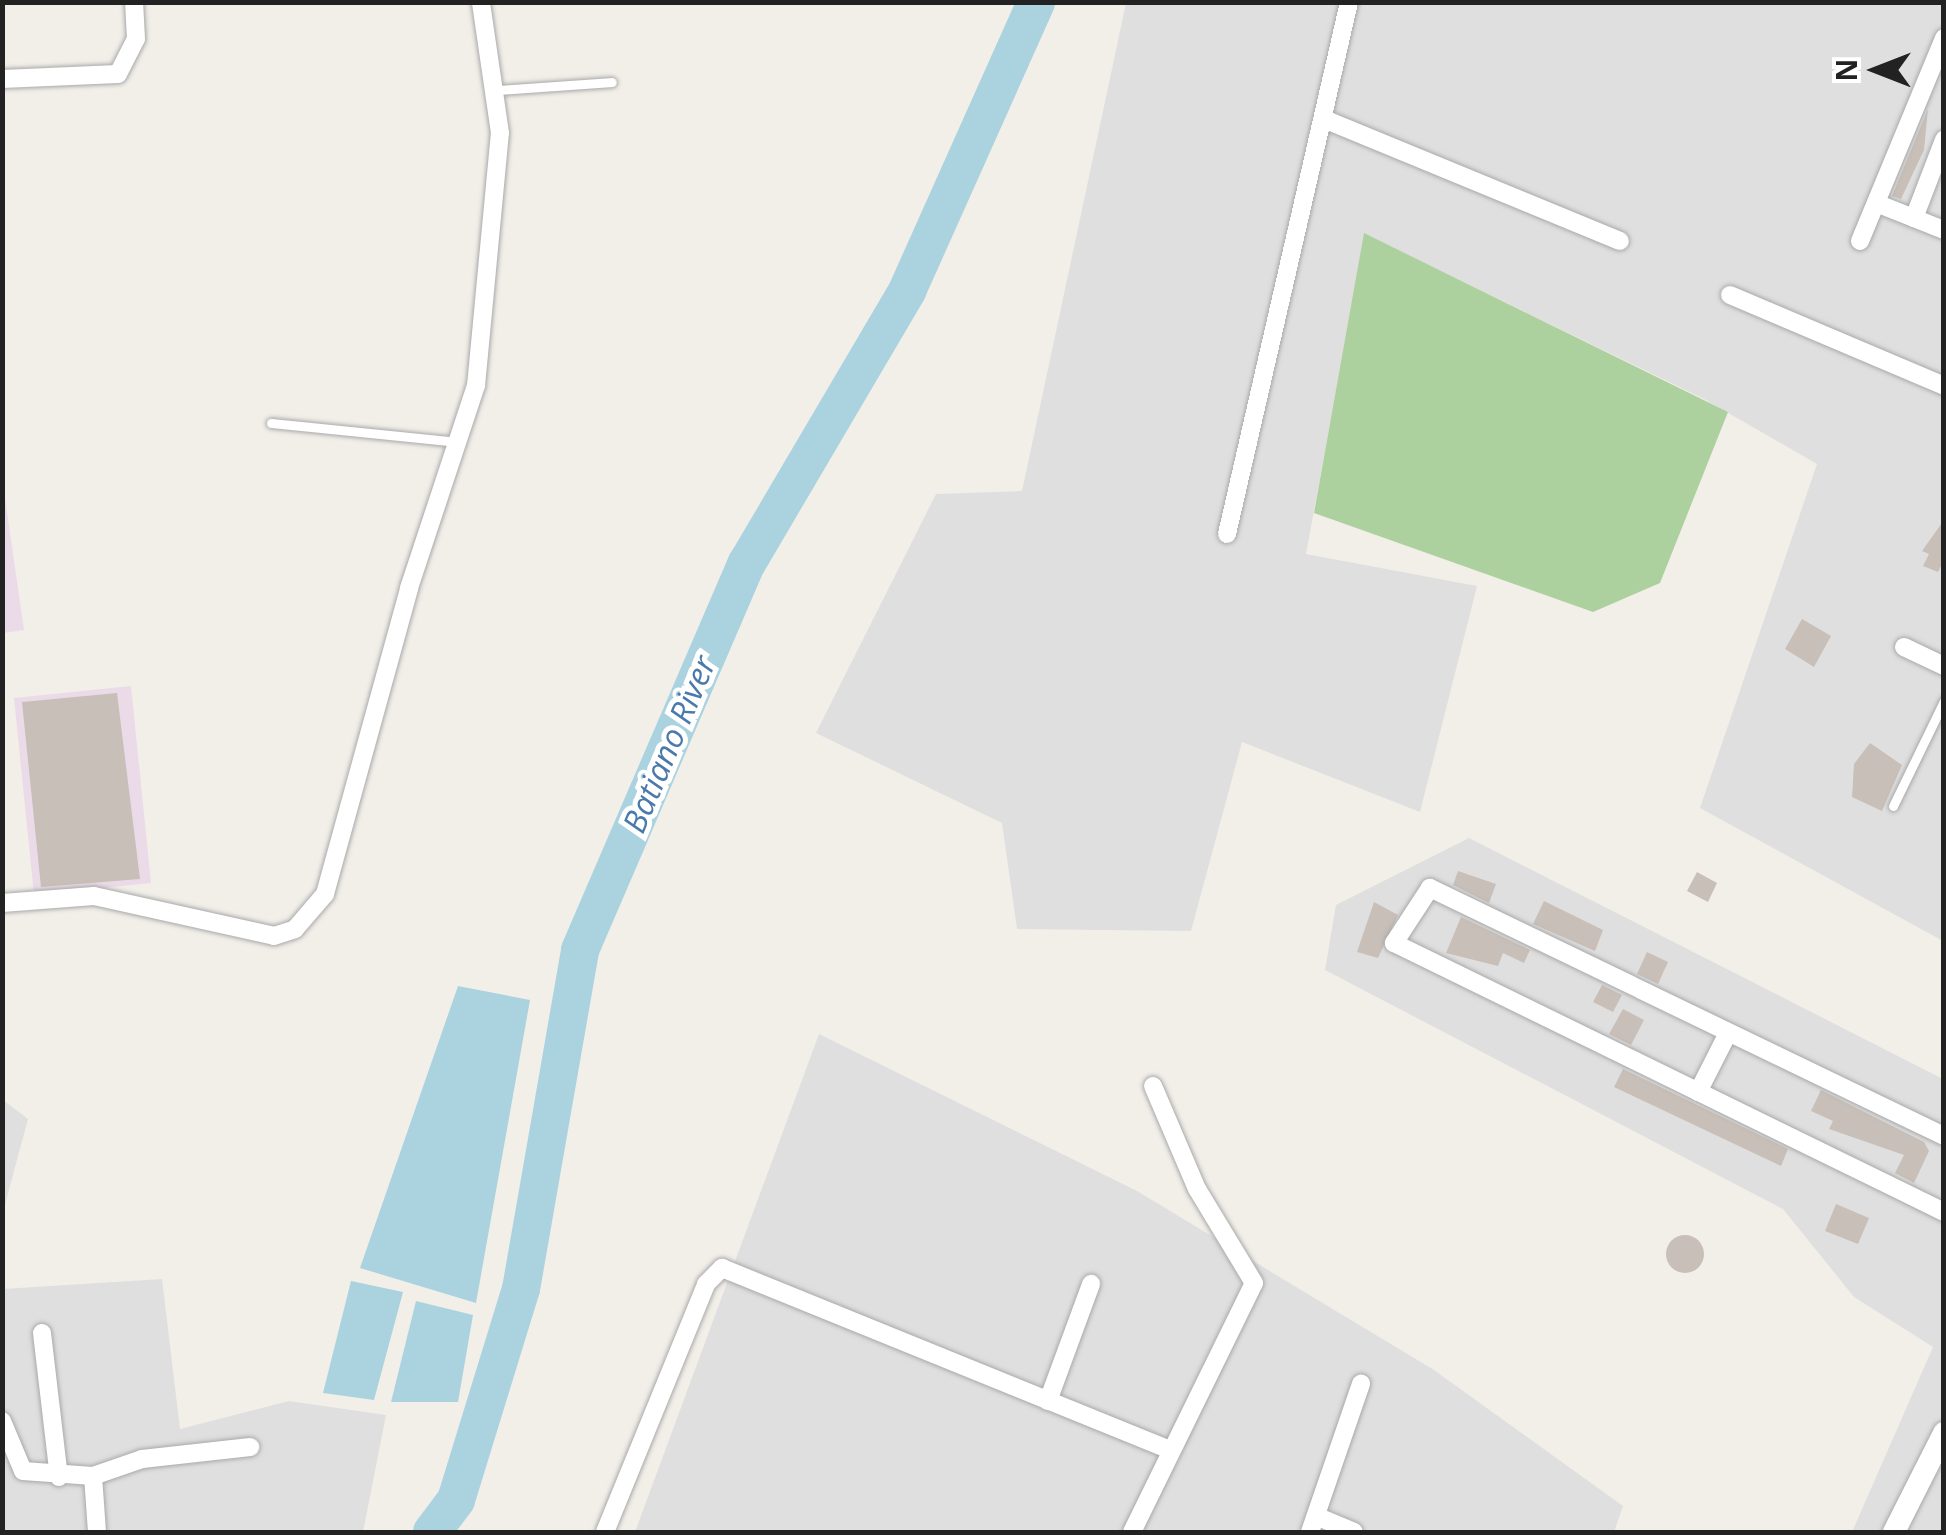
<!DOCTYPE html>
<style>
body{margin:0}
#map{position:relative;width:1946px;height:1535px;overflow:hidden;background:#f2efe9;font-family:"Open Sans",sans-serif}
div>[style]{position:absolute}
.residential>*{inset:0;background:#e0dfdf}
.industrial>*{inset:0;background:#ebdbe8}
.forest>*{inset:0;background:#add19e}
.water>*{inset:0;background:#aad3df}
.river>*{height:38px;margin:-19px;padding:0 19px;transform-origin:19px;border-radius:19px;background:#aad3df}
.building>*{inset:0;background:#c7bfb8}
.round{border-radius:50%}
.roads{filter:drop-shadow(0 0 2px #a9a9a9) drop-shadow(0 0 2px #a9a9a9)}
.service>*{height:9px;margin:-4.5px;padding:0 4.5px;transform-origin:4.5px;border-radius:4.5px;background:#fff}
.minor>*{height:18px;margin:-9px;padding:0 9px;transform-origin:9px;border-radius:9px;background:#fff}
.tertiary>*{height:22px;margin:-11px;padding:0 11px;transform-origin:11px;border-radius:11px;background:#fff}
span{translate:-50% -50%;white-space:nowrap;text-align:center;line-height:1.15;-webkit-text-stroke:10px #fff;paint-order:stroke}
.water-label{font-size:32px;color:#4a7aab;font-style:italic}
.frame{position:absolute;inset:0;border:5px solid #222;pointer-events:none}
.north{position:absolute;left:1826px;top:20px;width:100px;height:100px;-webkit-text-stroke:8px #fff;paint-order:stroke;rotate:270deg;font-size:28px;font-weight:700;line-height:40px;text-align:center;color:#222}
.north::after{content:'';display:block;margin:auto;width:35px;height:45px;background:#222;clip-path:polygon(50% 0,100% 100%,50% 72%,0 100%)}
</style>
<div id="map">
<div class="residential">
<i style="clip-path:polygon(1126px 3px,1943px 3px,1943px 941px,1700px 808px,1817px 464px,1704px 399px,1365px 234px,1306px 554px,1477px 586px,1420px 812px,1242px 742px,1191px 931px,1017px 929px,1002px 823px,816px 733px,936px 494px,1022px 491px)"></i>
<i style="clip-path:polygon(1469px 838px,1943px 1079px,1943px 1532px,1852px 1532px,1933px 1347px,1854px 1297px,1783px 1209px,1325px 970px,1336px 905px)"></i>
<i style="clip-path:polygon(819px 1034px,1137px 1191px,1434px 1370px,1623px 1506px,1614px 1532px,635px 1532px)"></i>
<i style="clip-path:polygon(3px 1100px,28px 1119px,3px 1212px)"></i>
<i style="clip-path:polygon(162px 1279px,180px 1429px,289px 1401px,386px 1415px,363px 1532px,3px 1532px,3px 1289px)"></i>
</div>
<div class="industrial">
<i style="clip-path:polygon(2px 477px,24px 630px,3px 633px,2px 633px)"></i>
<i style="clip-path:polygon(131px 686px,151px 883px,34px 895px,14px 698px)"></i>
</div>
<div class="forest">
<i style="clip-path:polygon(1364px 233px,1728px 412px,1660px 583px,1593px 612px,1314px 513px)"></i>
</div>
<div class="water">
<i style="clip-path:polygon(458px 986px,530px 1000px,476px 1303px,360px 1268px)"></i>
<i style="clip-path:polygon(351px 1281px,403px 1292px,374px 1400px,323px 1393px)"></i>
<i style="clip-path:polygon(416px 1301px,473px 1315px,458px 1402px,391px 1402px)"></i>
</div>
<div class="river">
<i style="left:432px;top:1532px;width:40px;rotate:-53deg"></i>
<i style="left:456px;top:1500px;width:221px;rotate:-72.9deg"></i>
<i style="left:521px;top:1289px;width:344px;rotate:-80.1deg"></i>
<i style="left:580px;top:950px;width:421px;rotate:-66.7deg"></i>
<i style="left:747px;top:563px;width:316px;rotate:-59.5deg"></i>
<i style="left:907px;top:291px;width:316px;rotate:-65.9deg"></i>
</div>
<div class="building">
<i style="clip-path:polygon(1928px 109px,1924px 150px,1901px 199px,1892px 196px)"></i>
<i style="clip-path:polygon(1944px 520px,1944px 560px,1938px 572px,1923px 566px,1929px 554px,1922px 551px)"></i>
<i style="clip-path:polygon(1802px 619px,1831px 636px,1814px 667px,1785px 649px)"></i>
<i style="clip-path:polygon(117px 693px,140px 879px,41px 887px,22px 702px)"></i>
<i style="clip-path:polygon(1870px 743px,1902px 765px,1882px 811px,1852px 797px,1854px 764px)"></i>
<i style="clip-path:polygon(1458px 871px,1496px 884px,1489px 903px,1453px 885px)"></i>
<i style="clip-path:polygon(1697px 872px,1717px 883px,1708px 902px,1687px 891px)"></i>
<i style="clip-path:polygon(1544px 901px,1603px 930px,1595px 951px,1533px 924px)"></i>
<i style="clip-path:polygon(1374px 902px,1398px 915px,1378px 958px,1357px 952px)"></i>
<i style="clip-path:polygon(1461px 917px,1530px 950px,1524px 963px,1503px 953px,1498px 966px,1446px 953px)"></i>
<i style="clip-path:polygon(1647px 952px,1668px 962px,1658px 984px,1637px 974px)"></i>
<i style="clip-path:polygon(1602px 985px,1622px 995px,1613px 1012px,1593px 1002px)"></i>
<i style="clip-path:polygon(1623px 1009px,1644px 1020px,1631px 1045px,1609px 1034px)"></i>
<i style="clip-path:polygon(1623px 1069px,1788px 1149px,1781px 1166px,1614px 1087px)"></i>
<i style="clip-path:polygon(1821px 1090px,1924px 1142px,1929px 1151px,1914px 1183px,1895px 1173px,1904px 1155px,1829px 1129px,1833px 1121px,1811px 1111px)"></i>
<i style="clip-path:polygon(1836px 1204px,1869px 1218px,1858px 1244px,1825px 1231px)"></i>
<i class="round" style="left:1666px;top:1235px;width:38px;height:38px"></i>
</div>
<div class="roads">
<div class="service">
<i style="left:499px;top:90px;width:113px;rotate:-4deg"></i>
<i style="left:271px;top:423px;width:189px;rotate:5.8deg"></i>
<i style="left:1893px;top:806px;width:117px;rotate:-64.1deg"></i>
</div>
<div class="minor">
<i style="left:2px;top:79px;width:116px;rotate:-2.5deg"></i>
<i style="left:118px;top:74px;width:39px;rotate:-63deg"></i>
<i style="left:136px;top:39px;width:37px;rotate:-93deg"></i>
<i style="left:1324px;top:119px;width:320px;rotate:22.4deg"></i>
<i style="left:1876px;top:203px;width:73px;rotate:21.7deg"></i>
<i style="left:1914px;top:218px;width:84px;rotate:-69deg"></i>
<i style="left:1860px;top:241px;width:220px;rotate:-67.5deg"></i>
<i style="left:1730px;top:295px;width:233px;rotate:23deg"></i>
<i style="left:1227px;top:534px;width:546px;rotate:-77.08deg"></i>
<i style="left:1904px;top:647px;width:44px;rotate:25.4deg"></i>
<i style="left:2px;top:903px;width:92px;rotate:-4.4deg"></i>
<i style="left:94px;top:896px;width:184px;rotate:12.5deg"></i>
<i style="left:274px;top:936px;width:22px;rotate:-18deg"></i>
<i style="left:295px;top:929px;width:46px;rotate:-49.4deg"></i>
<i style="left:325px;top:894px;width:317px;rotate:-74.6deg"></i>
<i style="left:409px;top:588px;width:213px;rotate:-71.7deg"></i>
<i style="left:476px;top:386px;width:254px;rotate:-84.6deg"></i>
<i style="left:500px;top:133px;width:132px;rotate:-98.3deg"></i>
<i style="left:1698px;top:1092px;width:66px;rotate:-63deg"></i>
<i style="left:1944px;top:1136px;width:571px;rotate:-154.24deg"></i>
<i style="left:1430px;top:888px;width:66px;rotate:123.2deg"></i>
<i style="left:1394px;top:943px;width:612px;rotate:26.06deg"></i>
<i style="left:42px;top:1333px;width:145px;rotate:83.3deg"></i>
<i style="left:1048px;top:1401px;width:125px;rotate:-69.8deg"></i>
<i style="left:2px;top:1421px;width:54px;rotate:67.2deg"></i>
<i style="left:23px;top:1471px;width:70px;rotate:4.1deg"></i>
<i style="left:93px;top:1476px;width:56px;rotate:85.9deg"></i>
<i style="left:93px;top:1476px;width:52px;rotate:-19.1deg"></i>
<i style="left:142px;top:1459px;width:109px;rotate:-6.3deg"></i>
<i style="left:1316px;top:1516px;width:41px;rotate:22.8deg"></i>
<i style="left:605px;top:1532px;width:268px;rotate:-67.8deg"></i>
<i style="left:706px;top:1284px;width:23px;rotate:-45deg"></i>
<i style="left:722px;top:1268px;width:484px;rotate:22.1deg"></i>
<i style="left:1132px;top:1532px;width:277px;rotate:-63.9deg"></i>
<i style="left:1254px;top:1283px;width:110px;rotate:-121.2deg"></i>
<i style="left:1197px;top:1189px;width:112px;rotate:-113.1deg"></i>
<i style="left:1310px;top:1532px;width:157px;rotate:-71deg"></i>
</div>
<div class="tertiary">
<i style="left:1894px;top:1532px;width:111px;rotate:-63.2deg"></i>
</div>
</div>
<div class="water-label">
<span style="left:669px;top:744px;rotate:-67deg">Batiano River</span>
</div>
<div class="frame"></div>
<div class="north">N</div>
</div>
